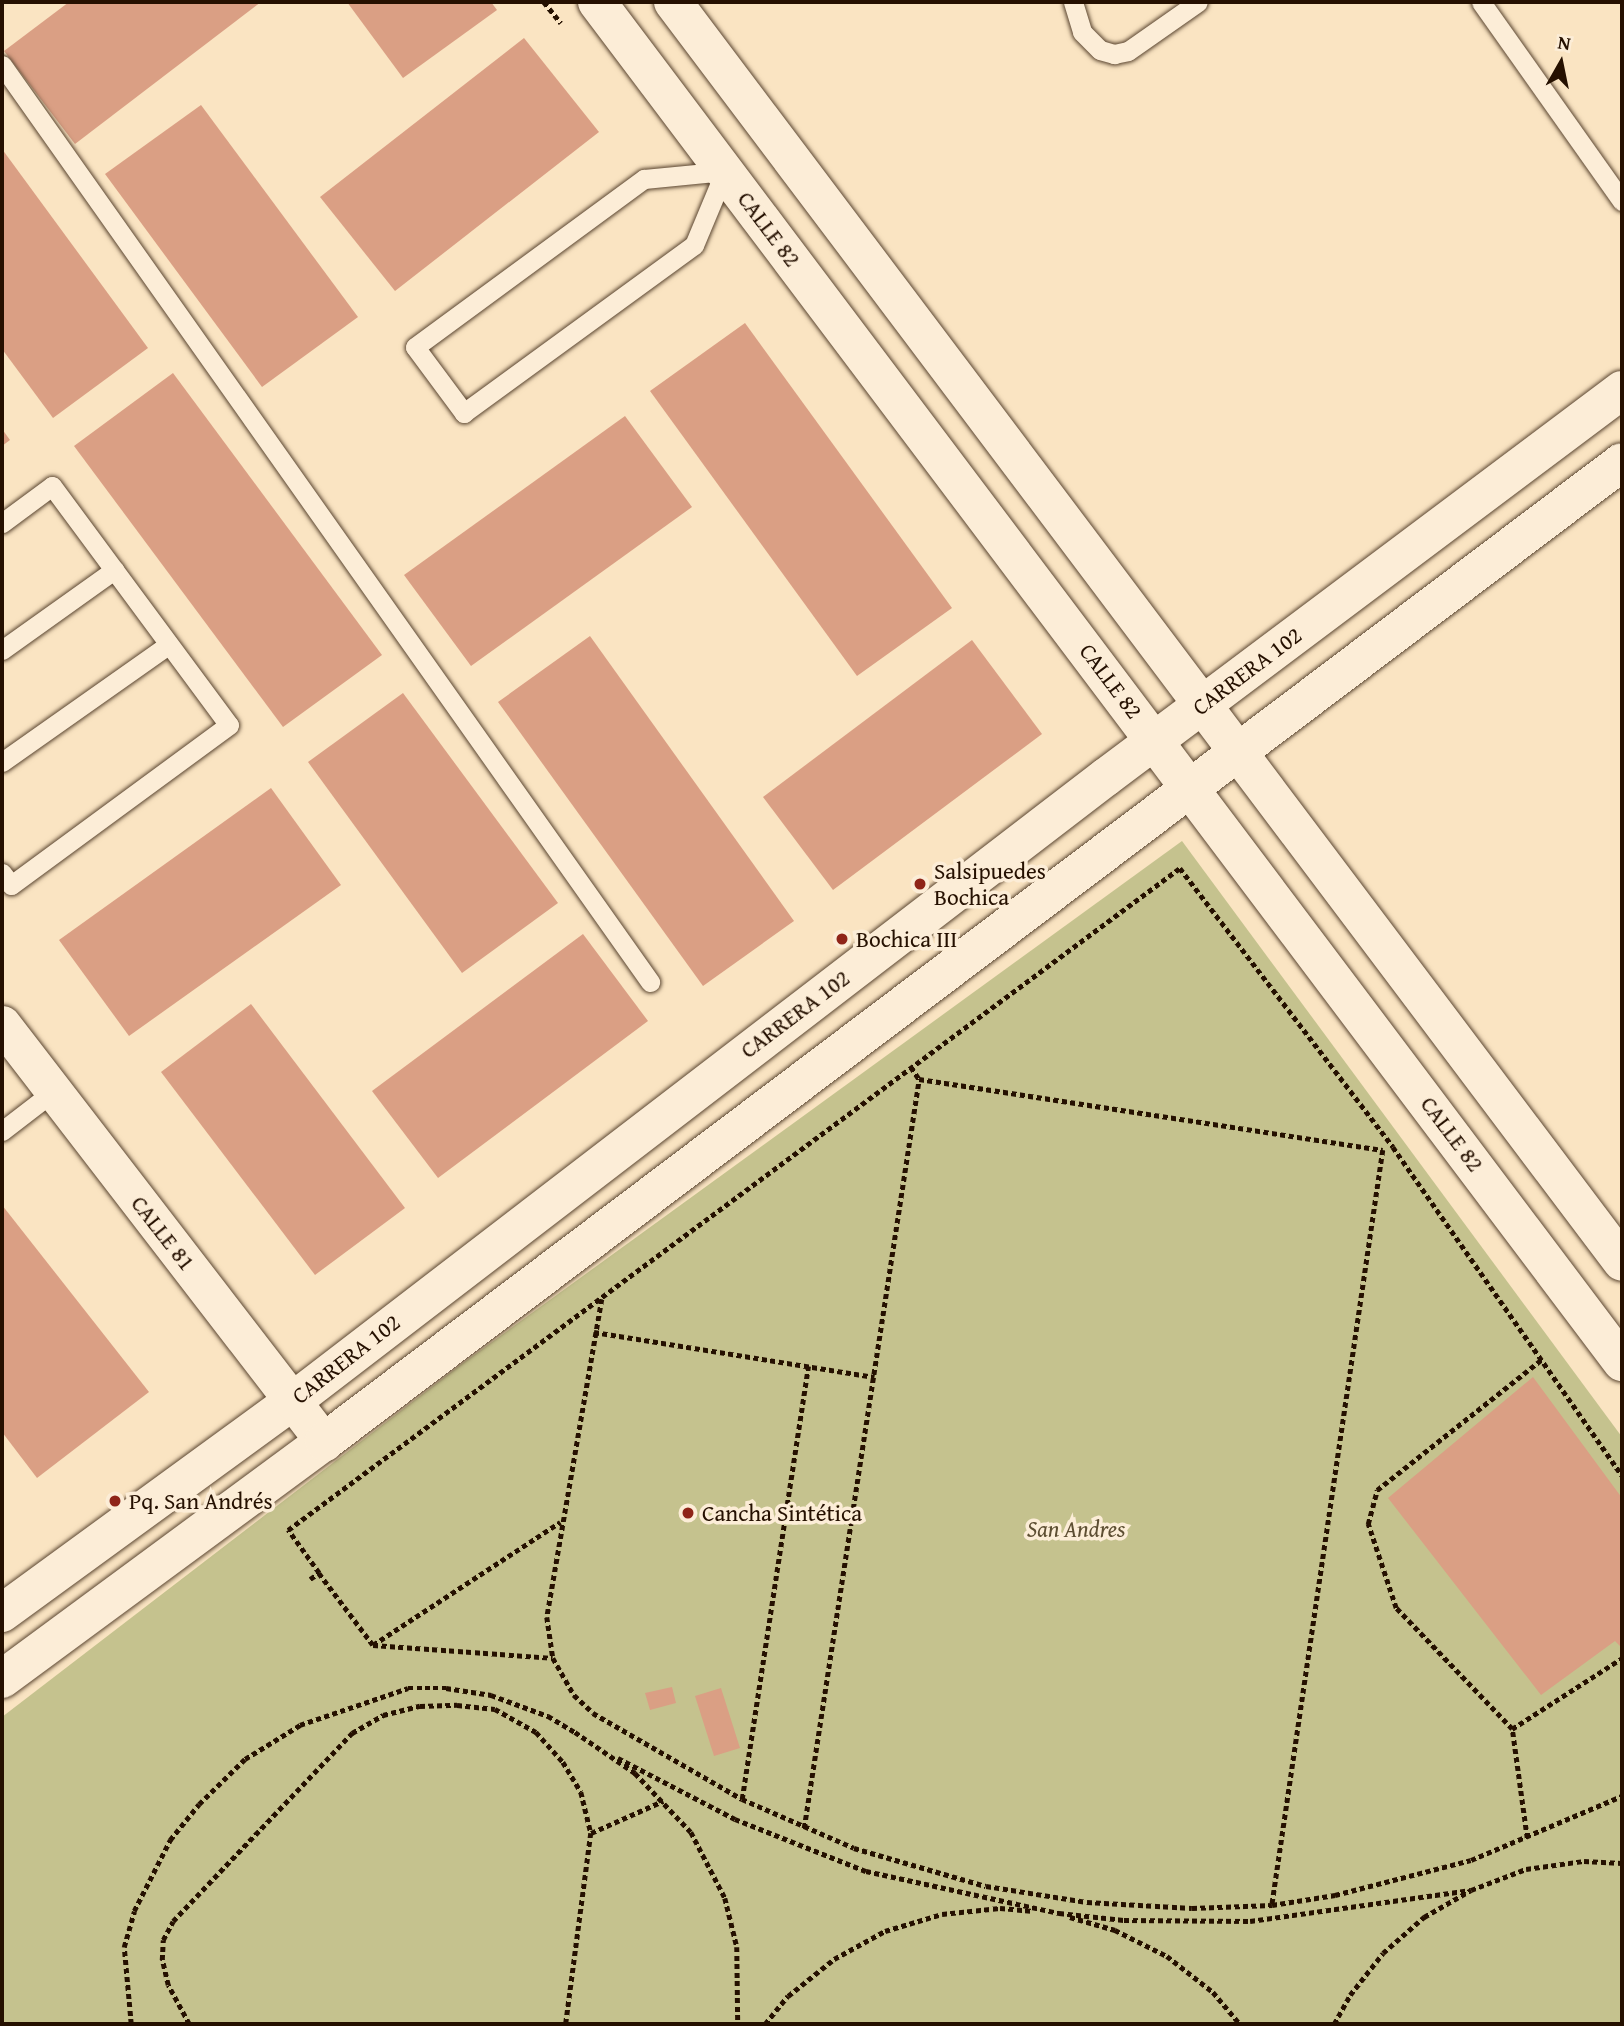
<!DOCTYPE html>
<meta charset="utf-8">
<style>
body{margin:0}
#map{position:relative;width:1624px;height:2026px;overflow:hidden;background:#fae4c2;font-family:"Gentium Book Plus",serif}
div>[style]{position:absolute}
.green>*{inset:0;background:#c5c28e}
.building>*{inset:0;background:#da9f84}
.path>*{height:4.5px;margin-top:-2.25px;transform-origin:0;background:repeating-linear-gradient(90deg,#251000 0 5px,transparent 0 8.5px)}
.roads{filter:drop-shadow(0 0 2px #5a4530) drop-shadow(0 0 2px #5a4530)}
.service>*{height:19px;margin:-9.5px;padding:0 9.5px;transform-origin:9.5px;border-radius:9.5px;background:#fcedd7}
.minor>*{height:37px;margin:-18.5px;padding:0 18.5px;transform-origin:18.5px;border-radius:18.5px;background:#fcedd7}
.tertiary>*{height:38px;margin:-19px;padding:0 19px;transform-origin:19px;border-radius:19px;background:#fcedd7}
.dots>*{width:19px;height:19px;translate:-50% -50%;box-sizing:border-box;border:4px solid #fcedd7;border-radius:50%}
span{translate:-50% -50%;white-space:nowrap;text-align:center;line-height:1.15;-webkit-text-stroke:7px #fcedd7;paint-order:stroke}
.street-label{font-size:23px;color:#251000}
.poi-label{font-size:23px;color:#251000}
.left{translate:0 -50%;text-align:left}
.park-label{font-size:23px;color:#5d4e32;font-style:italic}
.frame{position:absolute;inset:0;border:4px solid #251000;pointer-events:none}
.north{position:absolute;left:1526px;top:28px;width:70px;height:70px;-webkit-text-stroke:5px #fcedd7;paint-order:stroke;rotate:9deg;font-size:19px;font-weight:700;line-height:28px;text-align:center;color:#251000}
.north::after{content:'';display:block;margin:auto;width:24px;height:32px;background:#251000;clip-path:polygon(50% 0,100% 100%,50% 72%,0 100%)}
</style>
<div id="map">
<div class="green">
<i style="clip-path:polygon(1182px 841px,1622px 1437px,1622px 2024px,2px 2024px,2px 1717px,463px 1363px)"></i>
</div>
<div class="building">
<i style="clip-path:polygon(69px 2px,261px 2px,75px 144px,4px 51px)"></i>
<i style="clip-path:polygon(347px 2px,491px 2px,497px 10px,403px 78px)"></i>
<i style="clip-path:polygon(524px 38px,599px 132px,395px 291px,320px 197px)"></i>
<i style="clip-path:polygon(201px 105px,358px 317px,262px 387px,105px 174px)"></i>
<i style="clip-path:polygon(2px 149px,148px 348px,53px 418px,2px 349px)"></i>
<i style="clip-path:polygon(745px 323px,952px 608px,857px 676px,650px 391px)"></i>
<i style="clip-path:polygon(173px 373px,382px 655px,283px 727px,74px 446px)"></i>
<i style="clip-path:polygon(625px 416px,692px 507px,471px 666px,404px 575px)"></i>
<i style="clip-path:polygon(2px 429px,10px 440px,2px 446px)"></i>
<i style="clip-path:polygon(590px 636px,794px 921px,703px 986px,498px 702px)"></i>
<i style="clip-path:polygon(972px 640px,1042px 734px,833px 890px,763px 797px)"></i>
<i style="clip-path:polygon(403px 693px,558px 903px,462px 973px,308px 762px)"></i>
<i style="clip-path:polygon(271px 788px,341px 885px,129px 1036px,59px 940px)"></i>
<i style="clip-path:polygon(583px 934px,648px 1021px,438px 1178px,372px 1091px)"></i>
<i style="clip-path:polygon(251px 1004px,405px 1208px,315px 1275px,161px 1072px)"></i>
<i style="clip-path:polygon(2px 1205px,149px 1392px,37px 1478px,2px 1432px)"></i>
<i style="clip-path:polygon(1533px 1377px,1622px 1498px,1622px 1648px,1615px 1641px,1541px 1695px,1388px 1498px)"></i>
<i style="clip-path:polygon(672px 1687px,676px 1703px,650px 1710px,645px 1693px)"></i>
<i style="clip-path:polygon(721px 1688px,740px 1748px,714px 1756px,695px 1696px)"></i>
</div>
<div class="path">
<i style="left:544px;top:2px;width:27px;rotate:51deg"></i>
<i style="left:911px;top:1067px;width:14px;rotate:56deg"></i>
<i style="left:602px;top:1299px;width:323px;rotate:99.8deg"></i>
<i style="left:547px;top:1617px;width:41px;rotate:81.7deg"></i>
<i style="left:553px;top:1658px;width:43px;rotate:60.4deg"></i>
<i style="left:574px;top:1695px;width:26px;rotate:43deg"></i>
<i style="left:593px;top:1713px;width:172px;rotate:30deg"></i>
<i style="left:742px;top:1799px;width:122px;rotate:23.6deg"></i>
<i style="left:854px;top:1848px;width:137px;rotate:16.1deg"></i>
<i style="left:986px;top:1886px;width:102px;rotate:9deg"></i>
<i style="left:1087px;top:1902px;width:105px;rotate:3.3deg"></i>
<i style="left:1192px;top:1908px;width:80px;rotate:-2.1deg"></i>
<i style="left:1272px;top:1905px;width:64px;rotate:-9deg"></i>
<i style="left:1335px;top:1895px;width:140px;rotate:-14.4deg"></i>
<i style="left:1471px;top:1860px;width:164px;rotate:-23deg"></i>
<i style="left:594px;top:1332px;width:284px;rotate:9.1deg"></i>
<i style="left:319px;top:1573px;width:53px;rotate:-125.8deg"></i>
<i style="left:288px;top:1530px;width:1111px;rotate:-36.58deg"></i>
<i style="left:1180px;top:868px;width:351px;rotate:52.6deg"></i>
<i style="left:1393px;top:1147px;width:400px;rotate:55.1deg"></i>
<i style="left:310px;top:1579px;width:11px;rotate:-34deg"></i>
<i style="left:319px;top:1573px;width:90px;rotate:53.1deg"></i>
<i style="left:373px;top:1645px;width:180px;rotate:4.1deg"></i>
<i style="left:373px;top:1645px;width:224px;rotate:-33.3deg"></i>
<i style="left:1512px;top:1729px;width:168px;rotate:-133.8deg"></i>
<i style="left:1396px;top:1608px;width:89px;rotate:-108.4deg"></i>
<i style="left:1368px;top:1524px;width:35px;rotate:-75deg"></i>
<i style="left:1377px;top:1490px;width:211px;rotate:-38.4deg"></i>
<i style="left:618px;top:1758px;width:132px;rotate:27.5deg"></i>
<i style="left:735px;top:1819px;width:141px;rotate:21.7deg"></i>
<i style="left:866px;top:1871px;width:198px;rotate:12.3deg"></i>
<i style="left:1059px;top:1913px;width:65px;rotate:6.1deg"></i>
<i style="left:1124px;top:1920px;width:126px;rotate:0.5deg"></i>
<i style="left:1250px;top:1921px;width:223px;rotate:-8deg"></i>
<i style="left:742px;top:1799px;width:438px;rotate:-81.3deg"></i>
<i style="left:804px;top:1828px;width:758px;rotate:-81.27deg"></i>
<i style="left:919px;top:1079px;width:469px;rotate:8.7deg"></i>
<i style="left:1383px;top:1150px;width:763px;rotate:98.36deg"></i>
<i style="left:591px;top:1833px;width:79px;rotate:-24deg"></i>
<i style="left:1527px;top:1838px;width:110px;rotate:-97.8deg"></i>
<i style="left:1512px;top:1729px;width:131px;rotate:-32.8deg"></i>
<i style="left:1070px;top:1917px;width:47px;rotate:16.1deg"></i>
<i style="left:1115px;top:1930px;width:58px;rotate:26.6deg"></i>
<i style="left:1167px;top:1956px;width:58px;rotate:38deg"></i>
<i style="left:1213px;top:1992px;width:42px;rotate:49.8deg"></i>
<i style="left:131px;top:2024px;width:77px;rotate:-95.2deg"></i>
<i style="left:124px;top:1947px;width:37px;rotate:-74deg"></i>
<i style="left:134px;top:1911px;width:80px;rotate:-63.1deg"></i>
<i style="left:170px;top:1840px;width:46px;rotate:-51.1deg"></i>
<i style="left:199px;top:1804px;width:64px;rotate:-44.4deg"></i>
<i style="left:245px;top:1759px;width:65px;rotate:-31.7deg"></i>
<i style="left:300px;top:1725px;width:114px;rotate:-18.9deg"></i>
<i style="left:408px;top:1688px;width:38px"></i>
<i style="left:446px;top:1688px;width:46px;rotate:8.8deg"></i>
<i style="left:491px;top:1695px;width:61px;rotate:20.2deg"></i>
<i style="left:548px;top:1716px;width:31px;rotate:31deg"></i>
<i style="left:575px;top:1732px;width:73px;rotate:34.3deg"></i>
<i style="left:635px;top:1773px;width:81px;rotate:46.5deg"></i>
<i style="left:691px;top:1832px;width:74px;rotate:62.7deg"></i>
<i style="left:725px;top:1898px;width:50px;rotate:76.2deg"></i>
<i style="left:737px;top:1947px;width:77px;rotate:89.3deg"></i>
<i style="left:189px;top:2024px;width:44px;rotate:-118.3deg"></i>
<i style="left:168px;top:1985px;width:26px;rotate:-103deg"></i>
<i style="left:162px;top:1960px;width:20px;rotate:-87deg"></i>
<i style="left:163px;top:1940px;width:21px;rotate:-62deg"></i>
<i style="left:173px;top:1921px;width:260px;rotate:-46.4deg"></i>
<i style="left:352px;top:1733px;width:36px;rotate:-30deg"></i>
<i style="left:383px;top:1715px;width:38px;rotate:-14deg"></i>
<i style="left:420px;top:1706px;width:37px;rotate:-2deg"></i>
<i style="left:457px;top:1705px;width:38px;rotate:6deg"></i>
<i style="left:495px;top:1709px;width:47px;rotate:29.3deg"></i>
<i style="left:536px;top:1732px;width:40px;rotate:48deg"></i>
<i style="left:563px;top:1762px;width:35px;rotate:59deg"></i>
<i style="left:581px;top:1792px;width:42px;rotate:76.3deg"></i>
<i style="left:591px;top:1833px;width:193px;rotate:97.5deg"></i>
<i style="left:765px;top:2024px;width:36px;rotate:-51deg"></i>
<i style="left:788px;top:1996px;width:59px;rotate:-38.8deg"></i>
<i style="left:834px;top:1959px;width:58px;rotate:-28.8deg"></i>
<i style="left:885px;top:1931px;width:59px;rotate:-16.6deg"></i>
<i style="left:942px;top:1914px;width:58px;rotate:-5.9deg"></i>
<i style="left:1000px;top:1908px;width:34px;rotate:5deg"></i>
<i style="left:1334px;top:2024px;width:33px;rotate:-61deg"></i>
<i style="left:1350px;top:1995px;width:53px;rotate:-51.8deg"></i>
<i style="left:1383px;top:1953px;width:55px;rotate:-41.3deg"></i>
<i style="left:1424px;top:1917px;width:54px;rotate:-29.9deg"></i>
<i style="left:1471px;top:1890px;width:59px;rotate:-20.9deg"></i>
<i style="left:1526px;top:1869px;width:59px;rotate:-7.9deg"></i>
<i style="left:1584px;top:1861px;width:38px;rotate:3deg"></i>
</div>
<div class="roads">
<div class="service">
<i style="left:1073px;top:2px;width:31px;rotate:73deg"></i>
<i style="left:1082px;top:32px;width:25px;rotate:45deg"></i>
<i style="left:1100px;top:50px;width:15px;rotate:16deg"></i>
<i style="left:1114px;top:54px;width:14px;rotate:-12deg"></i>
<i style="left:1128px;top:51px;width:85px;rotate:-35deg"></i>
<i style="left:1481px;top:2px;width:244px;rotate:54.7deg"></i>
<i style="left:2px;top:65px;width:1123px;rotate:54.75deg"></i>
<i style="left:725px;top:171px;width:80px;rotate:112.7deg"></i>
<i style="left:694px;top:245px;width:285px;rotate:143.9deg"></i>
<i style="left:464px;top:413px;width:82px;rotate:-126.6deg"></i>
<i style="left:415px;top:347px;width:284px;rotate:-36.3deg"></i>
<i style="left:644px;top:179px;width:81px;rotate:-5.6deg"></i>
<i style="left:2px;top:523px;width:62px;rotate:-36.5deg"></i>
<i style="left:52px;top:486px;width:297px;rotate:53.5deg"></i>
<i style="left:229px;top:725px;width:270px;rotate:143.7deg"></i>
<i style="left:11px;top:885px;width:15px;rotate:-127deg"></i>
<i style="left:2px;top:650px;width:138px;rotate:-35.5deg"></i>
<i style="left:2px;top:762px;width:204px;rotate:-35.2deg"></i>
<i style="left:2px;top:1131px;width:66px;rotate:-37.6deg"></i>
</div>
<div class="minor">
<i style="left:2px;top:1024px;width:528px;rotate:52.39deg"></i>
</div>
<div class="tertiary">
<i style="left:597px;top:2px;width:1703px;rotate:53deg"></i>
<i style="left:673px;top:2px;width:1577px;rotate:53.01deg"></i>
<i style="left:2px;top:1613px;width:360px;rotate:-36.1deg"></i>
<i style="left:293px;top:1401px;width:1025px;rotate:-37.51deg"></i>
<i style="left:1106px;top:777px;width:645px;rotate:-36.87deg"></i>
<i style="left:2px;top:1679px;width:400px;rotate:-36.4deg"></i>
<i style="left:324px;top:1442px;width:1626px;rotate:-37.05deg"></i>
</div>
</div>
<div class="dots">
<i style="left:920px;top:884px;background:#8f2418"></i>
<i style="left:842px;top:939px;background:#8f2418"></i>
<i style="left:115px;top:1501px;background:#8f2418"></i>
<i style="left:688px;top:1513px;background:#8f2418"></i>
</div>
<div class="street-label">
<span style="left:769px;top:229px;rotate:53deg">CALLE 82</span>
<span style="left:1247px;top:671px;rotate:-37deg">CARRERA 102</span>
<span style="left:1111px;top:681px;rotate:53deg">CALLE 82</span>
<span style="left:795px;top:1014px;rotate:-37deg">CARRERA 102</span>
<span style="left:1452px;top:1134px;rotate:53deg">CALLE 82</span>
<span style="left:163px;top:1233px;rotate:52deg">CALLE 81</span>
<span style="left:346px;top:1359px;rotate:-38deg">CARRERA 102</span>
</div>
<div class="poi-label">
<span class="left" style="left:934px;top:884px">Salsipuedes<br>Bochica</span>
<span class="left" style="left:856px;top:939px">Bochica III</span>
<span class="left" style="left:129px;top:1501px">Pq. San Andrés</span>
<span class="left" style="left:702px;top:1513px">Cancha Sintética</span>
</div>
<div class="park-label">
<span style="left:1076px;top:1529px">San Andres</span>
</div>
<div class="frame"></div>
<div class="north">N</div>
</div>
